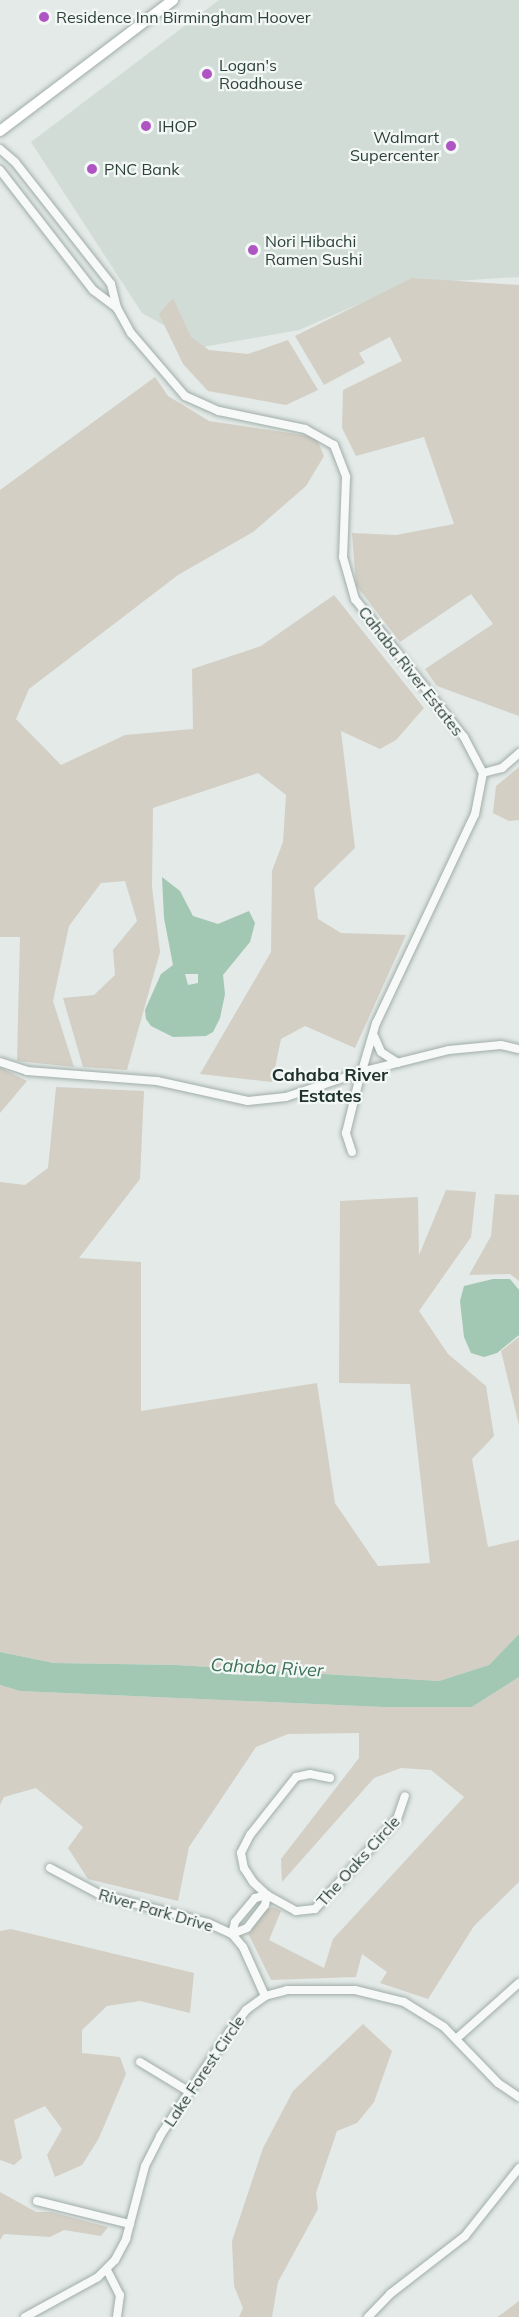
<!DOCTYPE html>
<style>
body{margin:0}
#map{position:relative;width:519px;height:2317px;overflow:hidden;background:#e3eae7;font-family:Mulish,sans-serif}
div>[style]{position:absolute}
.built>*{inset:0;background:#d1dcd7}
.green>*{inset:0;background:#d3cfc5}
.water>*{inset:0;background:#a2c7b3}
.roads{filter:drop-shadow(0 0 2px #a1ada8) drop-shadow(0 0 2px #a1ada8)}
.minor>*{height:8px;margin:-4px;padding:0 4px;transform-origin:4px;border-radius:4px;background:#f6f9f7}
.major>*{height:10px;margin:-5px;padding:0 5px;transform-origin:5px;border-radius:5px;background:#fff}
.dots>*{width:16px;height:16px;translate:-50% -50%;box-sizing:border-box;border:3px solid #f3f7f5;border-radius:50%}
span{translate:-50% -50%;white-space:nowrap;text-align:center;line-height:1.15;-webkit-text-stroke:4.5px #f3f7f5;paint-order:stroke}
.poi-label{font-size:16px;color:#2c4139}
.left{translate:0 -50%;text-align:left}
.right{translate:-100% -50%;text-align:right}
.street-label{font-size:16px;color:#2c4139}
.neighbourhood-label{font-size:18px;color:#1e322b;font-weight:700}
.water-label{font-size:18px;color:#3a7257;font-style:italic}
</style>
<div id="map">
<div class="built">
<i style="clip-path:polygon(219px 0,519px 0,519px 277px,405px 284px,299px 330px,203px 347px,142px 313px,31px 142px)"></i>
</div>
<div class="green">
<i style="clip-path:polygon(412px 278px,519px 285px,519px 716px,437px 686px,425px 669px,493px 624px,471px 594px,400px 642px,356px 585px,352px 533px,396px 535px,454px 524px,424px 437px,356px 456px,342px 428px,343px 390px,402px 361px,390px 337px,359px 353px,365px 363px,324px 385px,295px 336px)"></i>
<i style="clip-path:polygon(173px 298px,191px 337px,209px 350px,248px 354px,288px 340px,318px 390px,286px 405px,208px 391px,183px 364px,159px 314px)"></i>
<i style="clip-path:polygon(155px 377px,168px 396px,209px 421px,316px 437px,324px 456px,306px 486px,253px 532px,178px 575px,29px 689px,16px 719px,61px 765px,125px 735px,193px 729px,192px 669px,261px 646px,334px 595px,424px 708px,396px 740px,380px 749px,341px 731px,355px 848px,314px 888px,318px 919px,341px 933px,406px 935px,355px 1048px,305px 1026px,281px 1039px,272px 1082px,200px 1074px,271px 952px,272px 871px,283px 842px,286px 795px,258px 773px,153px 808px,152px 887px,160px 952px,127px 1070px,83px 1067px,63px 998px,94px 995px,115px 975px,113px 950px,137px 921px,125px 881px,101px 883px,69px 926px,53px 1001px,74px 1067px,17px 1061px,20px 937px,0 937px,0 490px)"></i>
<i style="clip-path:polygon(519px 767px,519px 820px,509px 821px,493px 813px,496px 786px)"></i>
<i style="clip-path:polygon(0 1067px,27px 1081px,0 1113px)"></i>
<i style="clip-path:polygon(56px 1087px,144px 1091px,140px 1179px,79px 1258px,141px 1262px,141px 1411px,317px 1383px,335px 1503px,378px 1566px,430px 1563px,410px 1384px,339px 1383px,340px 1201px,418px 1197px,419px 1255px,446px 1190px,476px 1192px,471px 1237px,419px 1311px,448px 1354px,486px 1386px,494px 1436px,472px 1459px,488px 1547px,519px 1540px,519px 1634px,489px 1665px,439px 1681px,176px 1665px,54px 1663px,0 1652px,0 1182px,25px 1185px,48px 1168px)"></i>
<i style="clip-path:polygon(495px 1194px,519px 1195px,519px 1281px,510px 1274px,469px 1275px,491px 1236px)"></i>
<i style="clip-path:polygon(519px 1337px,519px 1425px,501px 1351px)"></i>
<i style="clip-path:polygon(519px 1677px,519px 1882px,474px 1926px,428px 1999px,380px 1983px,387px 1972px,362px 1954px,356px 1977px,271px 1980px,248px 1933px,267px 1909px,274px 1907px,281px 1911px,269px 1940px,324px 1968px,333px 1939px,464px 1797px,431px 1770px,401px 1768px,374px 1778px,282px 1882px,281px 1859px,359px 1758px,359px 1733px,288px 1734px,256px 1747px,189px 1847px,178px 1901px,88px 1879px,68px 1848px,83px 1827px,36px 1788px,4px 1797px,0 1805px,0 1685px,20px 1691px,382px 1707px,472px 1707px)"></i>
<i style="clip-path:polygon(11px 1929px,194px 1973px,190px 2013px,140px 2001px,107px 2006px,82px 2030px,82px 2053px,120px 2057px,126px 2074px,99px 2138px,82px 2165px,55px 2177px,47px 2155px,62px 2129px,45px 2106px,14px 2120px,22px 2158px,14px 2165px,0 2160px,0 1931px)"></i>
<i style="clip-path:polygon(363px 2024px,392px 2051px,374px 2102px,357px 2123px,337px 2131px,316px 2193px,318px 2209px,278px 2282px,272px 2317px,239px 2317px,243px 2308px,234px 2286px,232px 2241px,263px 2148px,293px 2091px)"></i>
<i style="clip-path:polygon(0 2192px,36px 2212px,51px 2212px,108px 2227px,101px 2236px,64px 2230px,50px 2237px,4px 2234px,0 2240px)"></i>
<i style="clip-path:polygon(519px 2301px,519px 2317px,497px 2317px,503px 2313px)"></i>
</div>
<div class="water">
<i style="clip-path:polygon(evenodd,162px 877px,180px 891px,193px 916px,218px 924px,249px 911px,255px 923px,250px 942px,223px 975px,225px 994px,220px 1018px,213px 1032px,206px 1036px,173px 1037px,151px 1026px,146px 1019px,145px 1010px,161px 974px,173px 965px,164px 918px,162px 877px,185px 974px,198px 974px,198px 983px,188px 985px,185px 974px)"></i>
<i style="clip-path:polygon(493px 1279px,510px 1279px,519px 1290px,519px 1335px,497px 1353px,484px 1357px,471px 1353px,464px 1337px,460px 1301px,464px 1286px)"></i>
<i style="clip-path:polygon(519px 1634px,519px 1677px,472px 1707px,382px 1707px,20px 1691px,0 1685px,0 1652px,54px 1663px,176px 1665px,439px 1681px,489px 1665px)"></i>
</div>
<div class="roads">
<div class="minor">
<i style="left:0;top:149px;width:20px;rotate:41deg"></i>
<i style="left:15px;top:162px;width:155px;rotate:51.8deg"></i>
<i style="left:111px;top:284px;width:25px;rotate:76deg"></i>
<i style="left:117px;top:308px;width:30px;rotate:-143deg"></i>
<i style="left:93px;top:290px;width:152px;rotate:-127.8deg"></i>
<i style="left:117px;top:308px;width:29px;rotate:61deg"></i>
<i style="left:131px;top:333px;width:83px;rotate:49.4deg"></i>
<i style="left:185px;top:396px;width:37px;rotate:24deg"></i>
<i style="left:219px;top:411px;width:88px;rotate:11.8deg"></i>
<i style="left:305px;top:429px;width:33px;rotate:29deg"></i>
<i style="left:334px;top:445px;width:34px;rotate:69deg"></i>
<i style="left:346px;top:477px;width:80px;rotate:92.1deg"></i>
<i style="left:343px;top:557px;width:44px;rotate:74.1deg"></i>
<i style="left:355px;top:599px;width:176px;rotate:51.7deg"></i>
<i style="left:464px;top:737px;width:41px;rotate:62.2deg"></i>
<i style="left:483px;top:773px;width:42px;rotate:101deg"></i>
<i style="left:475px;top:814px;width:231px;rotate:115.3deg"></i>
<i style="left:376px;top:1023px;width:50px;rotate:106.3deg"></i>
<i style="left:483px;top:773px;width:20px;rotate:-15deg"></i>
<i style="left:502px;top:768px;width:23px;rotate:-41deg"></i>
<i style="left:374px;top:1036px;width:17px;rotate:66deg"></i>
<i style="left:381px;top:1052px;width:20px;rotate:33deg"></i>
<i style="left:0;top:1062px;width:28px;rotate:18deg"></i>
<i style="left:27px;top:1071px;width:130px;rotate:4.4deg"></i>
<i style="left:157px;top:1081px;width:93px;rotate:12.4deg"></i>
<i style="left:248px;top:1101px;width:38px;rotate:-6deg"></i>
<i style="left:286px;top:1097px;width:79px;rotate:-18.4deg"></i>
<i style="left:361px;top:1072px;width:91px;rotate:-14deg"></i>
<i style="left:449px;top:1050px;width:52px;rotate:-5.5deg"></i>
<i style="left:501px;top:1045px;width:18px;rotate:13deg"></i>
<i style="left:352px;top:1152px;width:20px;rotate:-108deg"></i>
<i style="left:346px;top:1133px;width:63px;rotate:-76.2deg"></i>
<i style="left:330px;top:1778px;width:20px;rotate:-169deg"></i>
<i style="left:310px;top:1774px;width:14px;rotate:168deg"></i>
<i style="left:296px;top:1777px;width:74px;rotate:128.4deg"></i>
<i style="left:250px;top:1835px;width:20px;rotate:117deg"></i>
<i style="left:241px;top:1853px;width:15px;rotate:79deg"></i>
<i style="left:244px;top:1868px;width:17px;rotate:57deg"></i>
<i style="left:253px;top:1882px;width:19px;rotate:43deg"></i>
<i style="left:267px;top:1895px;width:33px;rotate:29deg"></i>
<i style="left:296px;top:1911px;width:19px;rotate:-6deg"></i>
<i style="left:315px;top:1909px;width:122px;rotate:-47.7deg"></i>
<i style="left:397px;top:1819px;width:24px;rotate:-71deg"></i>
<i style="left:50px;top:1868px;width:55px;rotate:28deg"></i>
<i style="left:99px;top:1894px;width:113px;rotate:14.9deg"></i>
<i style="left:208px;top:1923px;width:26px;rotate:25deg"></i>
<i style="left:232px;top:1934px;width:17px;rotate:50deg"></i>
<i style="left:243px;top:1947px;width:54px;rotate:65.8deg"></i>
<i style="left:267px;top:1895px;width:10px;rotate:101deg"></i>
<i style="left:265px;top:1905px;width:29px;rotate:128deg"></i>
<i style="left:247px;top:1928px;width:16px;rotate:158deg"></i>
<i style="left:232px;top:1934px;width:12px;rotate:-76deg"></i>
<i style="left:235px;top:1922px;width:31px;rotate:-50deg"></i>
<i style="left:255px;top:1898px;width:12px;rotate:-14deg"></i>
<i style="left:457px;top:2038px;width:83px;rotate:-41.6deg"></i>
<i style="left:140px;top:2062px;width:56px;rotate:31.1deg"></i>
<i style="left:37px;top:2201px;width:96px;rotate:13.9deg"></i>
<i style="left:107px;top:2270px;width:28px;rotate:63deg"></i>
<i style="left:120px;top:2295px;width:22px;rotate:98deg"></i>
<i style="left:25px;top:2317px;width:83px;rotate:-28.7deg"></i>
<i style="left:98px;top:2277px;width:24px;rotate:-45deg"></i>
<i style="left:115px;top:2260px;width:24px;rotate:-62deg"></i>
<i style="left:126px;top:2239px;width:75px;rotate:-75.4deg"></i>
<i style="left:145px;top:2166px;width:34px;rotate:-63deg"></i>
<i style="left:160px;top:2136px;width:125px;rotate:-56.4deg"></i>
<i style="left:229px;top:2032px;width:28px;rotate:-52deg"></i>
<i style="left:246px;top:2010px;width:24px;rotate:-36deg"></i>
<i style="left:265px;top:1996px;width:23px;rotate:-15deg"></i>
<i style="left:287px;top:1990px;width:68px"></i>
<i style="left:355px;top:1990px;width:50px;rotate:13.8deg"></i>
<i style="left:404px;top:2002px;width:47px;rotate:32deg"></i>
<i style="left:444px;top:2027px;width:78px;rotate:46deg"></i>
<i style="left:498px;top:2083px;width:25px;rotate:34deg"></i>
<i style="left:368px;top:2317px;width:32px;rotate:-46deg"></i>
<i style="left:390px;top:2294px;width:95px;rotate:-37.7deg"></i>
<i style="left:465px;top:2236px;width:87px;rotate:-51.5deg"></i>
</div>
<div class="major">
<i style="left:0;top:131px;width:217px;rotate:-37.1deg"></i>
</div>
</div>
<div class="dots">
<i style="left:44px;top:17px;background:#af54c3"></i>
<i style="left:207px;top:74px;background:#af54c3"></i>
<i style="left:146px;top:126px;background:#af54c3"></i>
<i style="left:451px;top:146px;background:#af54c3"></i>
<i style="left:92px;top:169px;background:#af54c3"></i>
<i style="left:253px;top:250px;background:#af54c3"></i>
</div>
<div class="poi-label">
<span class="left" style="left:56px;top:17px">Residence Inn Birmingham Hoover</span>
<span class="left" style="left:219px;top:74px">Logan's<br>Roadhouse</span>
<span class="left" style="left:158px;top:126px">IHOP</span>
<span class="right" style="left:439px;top:146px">Walmart<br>Supercenter</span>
<span class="left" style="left:104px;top:169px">PNC Bank</span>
<span class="left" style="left:265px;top:250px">Nori Hibachi<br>Ramen Sushi</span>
</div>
<div class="street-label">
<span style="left:411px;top:671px;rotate:52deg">Cahaba River Estates</span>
<span style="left:358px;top:1861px;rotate:-48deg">The Oaks Circle</span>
<span style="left:156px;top:1910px;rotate:16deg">River Park Drive</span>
<span style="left:204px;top:2071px;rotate:-56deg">Lake Forest Circle</span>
</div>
<div class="neighbourhood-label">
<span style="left:330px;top:1086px">Cahaba River<br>Estates</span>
</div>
<div class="water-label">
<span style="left:267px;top:1668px;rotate:3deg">Cahaba River</span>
</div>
</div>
